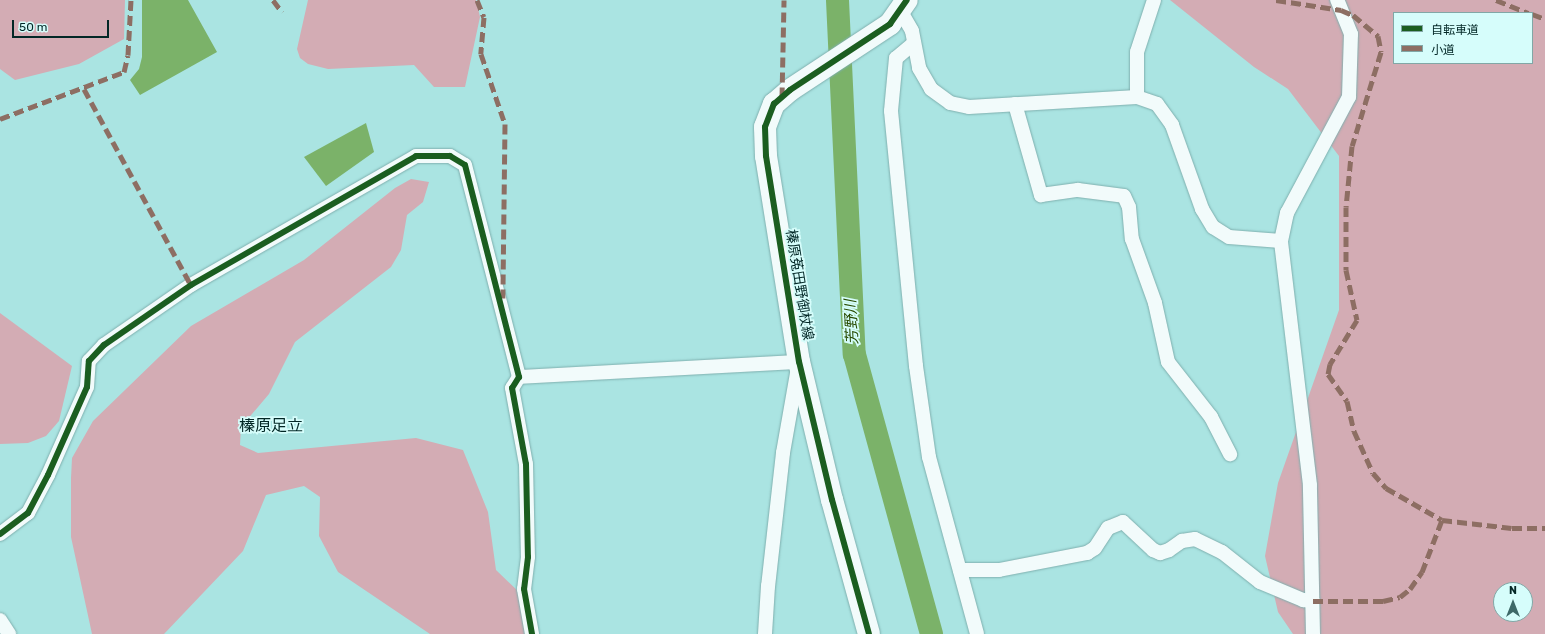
<!DOCTYPE html>
<meta charset="utf-8">
<style>
body{margin:0}
#map{position:relative;width:1545px;height:634px;overflow:hidden;background:#aae4e2;font-family:Rubik,"Noto Sans JP",sans-serif}
div>[style]{position:absolute}
.forest>*{inset:0;background:#d3acb4}
.water>*{inset:0;background:#7bb269}
.river>*{height:23px;margin:-11.5px;padding:0 11.5px;transform-origin:11.5px;border-radius:11.5px;background:#7bb269}
.roads{filter:drop-shadow(0 0 1px #7fafae) drop-shadow(0 0 1px #7fafae)}
.minor>*{height:14px;margin:-7px;padding:0 7px;transform-origin:7px;border-radius:7px;background:#f2fbfb}
.primary>*{height:22px;margin:-11px;padding:0 11px;transform-origin:11px;border-radius:11px;background:#f2fbfb}
.quiet>*{height:5px;margin-top:-2.5px;transform-origin:0;background:repeating-linear-gradient(90deg,#8d6e63 0 10px,transparent 0 15px)}
.cycleway>*{height:6px;margin:-3px;padding:0 3px;transform-origin:3px;border-radius:3px;background:#1b5e20}
span{translate:-50% -50%;white-space:nowrap;text-align:center;line-height:1.15;-webkit-text-stroke:3.5px #d6fdfb;paint-order:stroke}
.street-label{font-size:14px;color:#022726}
.water-label{font-size:15px;color:#284a00;font-style:italic}
.quarter-label{font-size:16px;color:#022726}
.legend{position:absolute;left:1393px;top:12px;width:140px;height:52px;box-sizing:border-box;background:#d6fdfb;border:1px solid #81a7a6;margin:0;padding:5px 7px;list-style:none;font-size:12px;color:#022726}
.legend li{display:flex;align-items:center;gap:8px;height:20px}
.legend b{width:20px;border:1px solid #81a7a6}
.north{position:absolute;left:1493px;top:582px;width:40px;height:40px;box-sizing:border-box;background:#d6fdfb;border:1px solid #81a7a6;border-radius:50%;rotate:0deg;font-size:11px;font-weight:700;line-height:16px;text-align:center;color:#022726}
.north::after{content:'';display:block;margin:auto;width:14px;height:18px;background:#3d6968;clip-path:polygon(50% 0,100% 100%,50% 72%,0 100%)}
.scale{position:absolute;left:12px;top:20px;width:97px;height:18px;box-sizing:border-box;border:2px solid #022726;border-top:0;padding-left:5px;font-size:12px;line-height:14px;white-space:nowrap;color:#022726;-webkit-text-stroke:3px #d6fdfb;paint-order:stroke}
</style>
<div id="map">
<div class="forest">
<i style="clip-path:polygon(0 0,125px 0,124px 39px,79px 64px,15px 80px,0 69px)"></i>
<i style="clip-path:polygon(308px 0,476px 0,480px 17px,465px 87px,434px 87px,414px 65px,328px 69px,308px 64px,300px 58px,297px 49px)"></i>
<i style="clip-path:polygon(evenodd,1170px 0,1545px 0,1545px 634px,1293px 634px,1278px 612px,1265px 556px,1278px 483px,1339px 310px,1339px 156px,1288px 89px,1254px 67px,1170px 0,1394px 13px,1532px 13px,1532px 63px,1394px 63px,1394px 13px,1170px 0,1501px 590px,1525px 590px,1525px 614px,1501px 614px,1501px 590px)"></i>
<i style="clip-path:polygon(411px 179px,429px 182px,423px 202px,407px 215px,401px 250px,391px 267px,295px 342px,269px 394px,241px 427px,240px 445px,258px 453px,416px 438px,463px 450px,488px 512px,496px 570px,519px 592px,525px 634px,430px 634px,338px 572px,319px 536px,320px 497px,304px 486px,266px 495px,243px 551px,164px 634px,92px 634px,71px 537px,71px 478px,72px 458px,93px 421px,191px 326px,304px 260px,395px 188px)"></i>
<i style="clip-path:polygon(0 313px,72px 366px,59px 421px,46px 436px,28px 443px,0 444px)"></i>
</div>
<div class="water">
<i style="clip-path:polygon(142px 0,188px 0,217px 52px,140px 95px,130px 80px,139px 69px,142px 57px)"></i>
<i style="clip-path:polygon(366px 123px,374px 152px,326px 186px,304px 157px)"></i>
</div>
<div class="river">
<i style="left:837px;top:0;width:354px;rotate:87.3deg"></i>
<i style="left:854px;top:354px;width:290px;rotate:74.6deg"></i>
</div>
<div class="roads">
<div class="minor">
<i style="left:900px;top:10px;width:24px;rotate:60deg"></i>
<i style="left:912px;top:31px;width:38px;rotate:79deg"></i>
<i style="left:919px;top:68px;width:24px;rotate:60deg"></i>
<i style="left:931px;top:89px;width:24px;rotate:36deg"></i>
<i style="left:950px;top:103px;width:19px;rotate:12deg"></i>
<i style="left:969px;top:107px;width:168px;rotate:-3.4deg"></i>
<i style="left:1137px;top:97px;width:21px;rotate:19deg"></i>
<i style="left:1157px;top:104px;width:26px;rotate:54deg"></i>
<i style="left:1172px;top:125px;width:89px;rotate:70.3deg"></i>
<i style="left:1202px;top:209px;width:21px;rotate:59deg"></i>
<i style="left:1213px;top:227px;width:19px;rotate:32deg"></i>
<i style="left:1229px;top:237px;width:52px;rotate:4.4deg"></i>
<i style="left:914px;top:43px;width:23px;rotate:140deg"></i>
<i style="left:896px;top:58px;width:53px;rotate:95.4deg"></i>
<i style="left:891px;top:111px;width:256px;rotate:84.4deg"></i>
<i style="left:916px;top:366px;width:92px;rotate:81.9deg"></i>
<i style="left:929px;top:457px;width:183px;rotate:74.8deg"></i>
<i style="left:1137px;top:97px;width:45px;rotate:-90deg"></i>
<i style="left:1137px;top:52px;width:55px;rotate:-71.9deg"></i>
<i style="left:1015px;top:104px;width:95px;rotate:74.1deg"></i>
<i style="left:1041px;top:195px;width:37px;rotate:-8deg"></i>
<i style="left:1078px;top:190px;width:46px;rotate:7.4deg"></i>
<i style="left:1124px;top:196px;width:12px;rotate:66deg"></i>
<i style="left:1129px;top:207px;width:32px;rotate:85deg"></i>
<i style="left:1132px;top:239px;width:68px;rotate:70.2deg"></i>
<i style="left:1155px;top:303px;width:60px;rotate:77.6deg"></i>
<i style="left:1168px;top:362px;width:70px;rotate:52deg"></i>
<i style="left:1211px;top:417px;width:42px;rotate:62.8deg"></i>
<i style="left:519px;top:377px;width:280px;rotate:-3.1deg"></i>
<i style="left:799px;top:362px;width:92px;rotate:100deg"></i>
<i style="left:783px;top:453px;width:134px;rotate:96.4deg"></i>
<i style="left:768px;top:586px;width:48px;rotate:93.6deg"></i>
<i style="left:0;top:534px;width:35px;rotate:-37deg"></i>
<i style="left:28px;top:513px;width:43px;rotate:-62.2deg"></i>
<i style="left:48px;top:475px;width:96px;rotate:-66.1deg"></i>
<i style="left:87px;top:387px;width:26px;rotate:-86deg"></i>
<i style="left:89px;top:361px;width:22px;rotate:-47deg"></i>
<i style="left:104px;top:345px;width:106px;rotate:-34.6deg"></i>
<i style="left:191px;top:285px;width:259px;rotate:-29.8deg"></i>
<i style="left:416px;top:156px;width:34px"></i>
<i style="left:450px;top:156px;width:17px;rotate:31deg"></i>
<i style="left:465px;top:165px;width:219px;rotate:75.7deg"></i>
<i style="left:519px;top:377px;width:13px;rotate:122deg"></i>
<i style="left:512px;top:388px;width:77px;rotate:79.6deg"></i>
<i style="left:526px;top:464px;width:93px;rotate:88.8deg"></i>
<i style="left:528px;top:557px;width:32px;rotate:97deg"></i>
<i style="left:524px;top:589px;width:46px;rotate:79.9deg"></i>
<i style="left:960px;top:570px;width:39px"></i>
<i style="left:999px;top:570px;width:90px;rotate:-10.9deg"></i>
<i style="left:1087px;top:553px;width:9px;rotate:-32deg"></i>
<i style="left:1095px;top:548px;width:24px;rotate:-57deg"></i>
<i style="left:1108px;top:528px;width:16px;rotate:-22deg"></i>
<i style="left:1123px;top:522px;width:41px;rotate:43deg"></i>
<i style="left:1153px;top:550px;width:8px;rotate:23deg"></i>
<i style="left:1160px;top:553px;width:9px;rotate:-18deg"></i>
<i style="left:1169px;top:550px;width:16px;rotate:-35deg"></i>
<i style="left:1182px;top:541px;width:13px;rotate:-9deg"></i>
<i style="left:1195px;top:539px;width:30px;rotate:26deg"></i>
<i style="left:1222px;top:552px;width:48px;rotate:38.3deg"></i>
<i style="left:1260px;top:582px;width:47px;rotate:22.7deg"></i>
<i style="left:1303px;top:600px;width:10px;rotate:6deg"></i>
<i style="left:0;top:620px;width:17px;rotate:57deg"></i>
<i style="left:1313px;top:634px;width:149px;rotate:-91.2deg"></i>
<i style="left:1310px;top:485px;width:246px;rotate:-96.8deg"></i>
<i style="left:1281px;top:241px;width:29px;rotate:-78deg"></i>
<i style="left:1287px;top:213px;width:132px;rotate:-61.9deg"></i>
<i style="left:1349px;top:97px;width:63px;rotate:-88.2deg"></i>
<i style="left:1351px;top:34px;width:37px;rotate:-112deg"></i>
</div>
<div class="primary">
<i style="left:869px;top:634px;width:139px;rotate:-105.4deg"></i>
<i style="left:832px;top:500px;width:142px;rotate:-103.4deg"></i>
<i style="left:799px;top:362px;width:209px;rotate:-99.1deg"></i>
<i style="left:766px;top:156px;width:29px;rotate:-92deg"></i>
<i style="left:765px;top:127px;width:25px;rotate:-69deg"></i>
<i style="left:774px;top:104px;width:21px;rotate:-41deg"></i>
<i style="left:790px;top:90px;width:120px;rotate:-33.4deg"></i>
<i style="left:890px;top:24px;width:29px;rotate:-55deg"></i>
</div>
</div>
<div class="quiet">
<i style="left:273px;top:0;width:15px;rotate:53deg"></i>
<i style="left:477px;top:0;width:18px;rotate:68deg"></i>
<i style="left:484px;top:17px;width:37px;rotate:95deg"></i>
<i style="left:481px;top:54px;width:74px;rotate:71.1deg"></i>
<i style="left:505px;top:124px;width:174px;rotate:90.7deg"></i>
<i style="left:1276px;top:0;width:66px;rotate:8.7deg"></i>
<i style="left:1341px;top:10px;width:13px;rotate:23deg"></i>
<i style="left:1353px;top:15px;width:33px;rotate:40deg"></i>
<i style="left:1378px;top:36px;width:16px;rotate:79deg"></i>
<i style="left:1381px;top:52px;width:98px;rotate:107.1deg"></i>
<i style="left:1352px;top:146px;width:61px;rotate:95.6deg"></i>
<i style="left:1346px;top:207px;width:63px;rotate:90deg"></i>
<i style="left:1346px;top:270px;width:51px;rotate:77.6deg"></i>
<i style="left:1357px;top:320px;width:52px;rotate:121.5deg"></i>
<i style="left:1330px;top:364px;width:10px;rotate:101deg"></i>
<i style="left:1328px;top:374px;width:33px;rotate:55deg"></i>
<i style="left:1347px;top:401px;width:31px;rotate:77deg"></i>
<i style="left:1354px;top:431px;width:46px;rotate:65.7deg"></i>
<i style="left:1373px;top:473px;width:20px;rotate:49deg"></i>
<i style="left:1386px;top:488px;width:64px;rotate:29.7deg"></i>
<i style="left:1442px;top:520px;width:70px;rotate:6.5deg"></i>
<i style="left:1512px;top:528px;width:33px"></i>
<i style="left:1496px;top:0;width:35px;rotate:22deg"></i>
<i style="left:1532px;top:14px;width:14px;rotate:21deg"></i>
<i style="left:84px;top:89px;width:223px;rotate:61.4deg"></i>
<i style="left:782px;top:97px;width:97px;rotate:-88.8deg"></i>
<i style="left:0;top:119px;width:133px;rotate:-20.8deg"></i>
<i style="left:124px;top:72px;width:17px;rotate:-77deg"></i>
<i style="left:128px;top:55px;width:55px;rotate:-86.9deg"></i>
<i style="left:1313px;top:601px;width:70px"></i>
<i style="left:1383px;top:601px;width:17px;rotate:-13deg"></i>
<i style="left:1400px;top:597px;width:13px;rotate:-39deg"></i>
<i style="left:1410px;top:589px;width:21px;rotate:-55deg"></i>
<i style="left:1422px;top:572px;width:56px;rotate:-69deg"></i>
</div>
<div class="cycleway">
<i style="left:0;top:534px;width:35px;rotate:-37deg"></i>
<i style="left:28px;top:513px;width:43px;rotate:-62.2deg"></i>
<i style="left:48px;top:475px;width:96px;rotate:-66.1deg"></i>
<i style="left:87px;top:387px;width:26px;rotate:-86deg"></i>
<i style="left:89px;top:361px;width:22px;rotate:-47deg"></i>
<i style="left:104px;top:345px;width:106px;rotate:-34.6deg"></i>
<i style="left:191px;top:285px;width:259px;rotate:-29.8deg"></i>
<i style="left:416px;top:156px;width:34px"></i>
<i style="left:450px;top:156px;width:17px;rotate:31deg"></i>
<i style="left:465px;top:165px;width:219px;rotate:75.7deg"></i>
<i style="left:519px;top:377px;width:13px;rotate:122deg"></i>
<i style="left:512px;top:388px;width:77px;rotate:79.6deg"></i>
<i style="left:526px;top:464px;width:93px;rotate:88.8deg"></i>
<i style="left:528px;top:557px;width:32px;rotate:97deg"></i>
<i style="left:524px;top:589px;width:46px;rotate:79.9deg"></i>
<i style="left:869px;top:634px;width:139px;rotate:-105.4deg"></i>
<i style="left:832px;top:500px;width:142px;rotate:-103.4deg"></i>
<i style="left:799px;top:362px;width:209px;rotate:-99.1deg"></i>
<i style="left:766px;top:156px;width:29px;rotate:-92deg"></i>
<i style="left:765px;top:127px;width:25px;rotate:-69deg"></i>
<i style="left:774px;top:104px;width:21px;rotate:-41deg"></i>
<i style="left:790px;top:90px;width:120px;rotate:-33.4deg"></i>
<i style="left:890px;top:24px;width:29px;rotate:-55deg"></i>
</div>
<div class="street-label">
<span style="left:799px;top:285px;rotate:81deg">榛原菟田野御杖線</span>
</div>
<div class="water-label">
<span style="left:852px;top:322px;rotate:-93deg">芳野川</span>
</div>
<div class="quarter-label">
<span style="left:271px;top:426px">榛原足立</span>
</div>
<ul class="legend">
<li><b style="height:5px;background:#1b5e20"></b>自転車道</li>
<li><b style="height:5px;background:#8d6e63"></b>小道</li>
</ul>
<div class="north">N</div>
<div class="scale">50 m</div>
</div>
